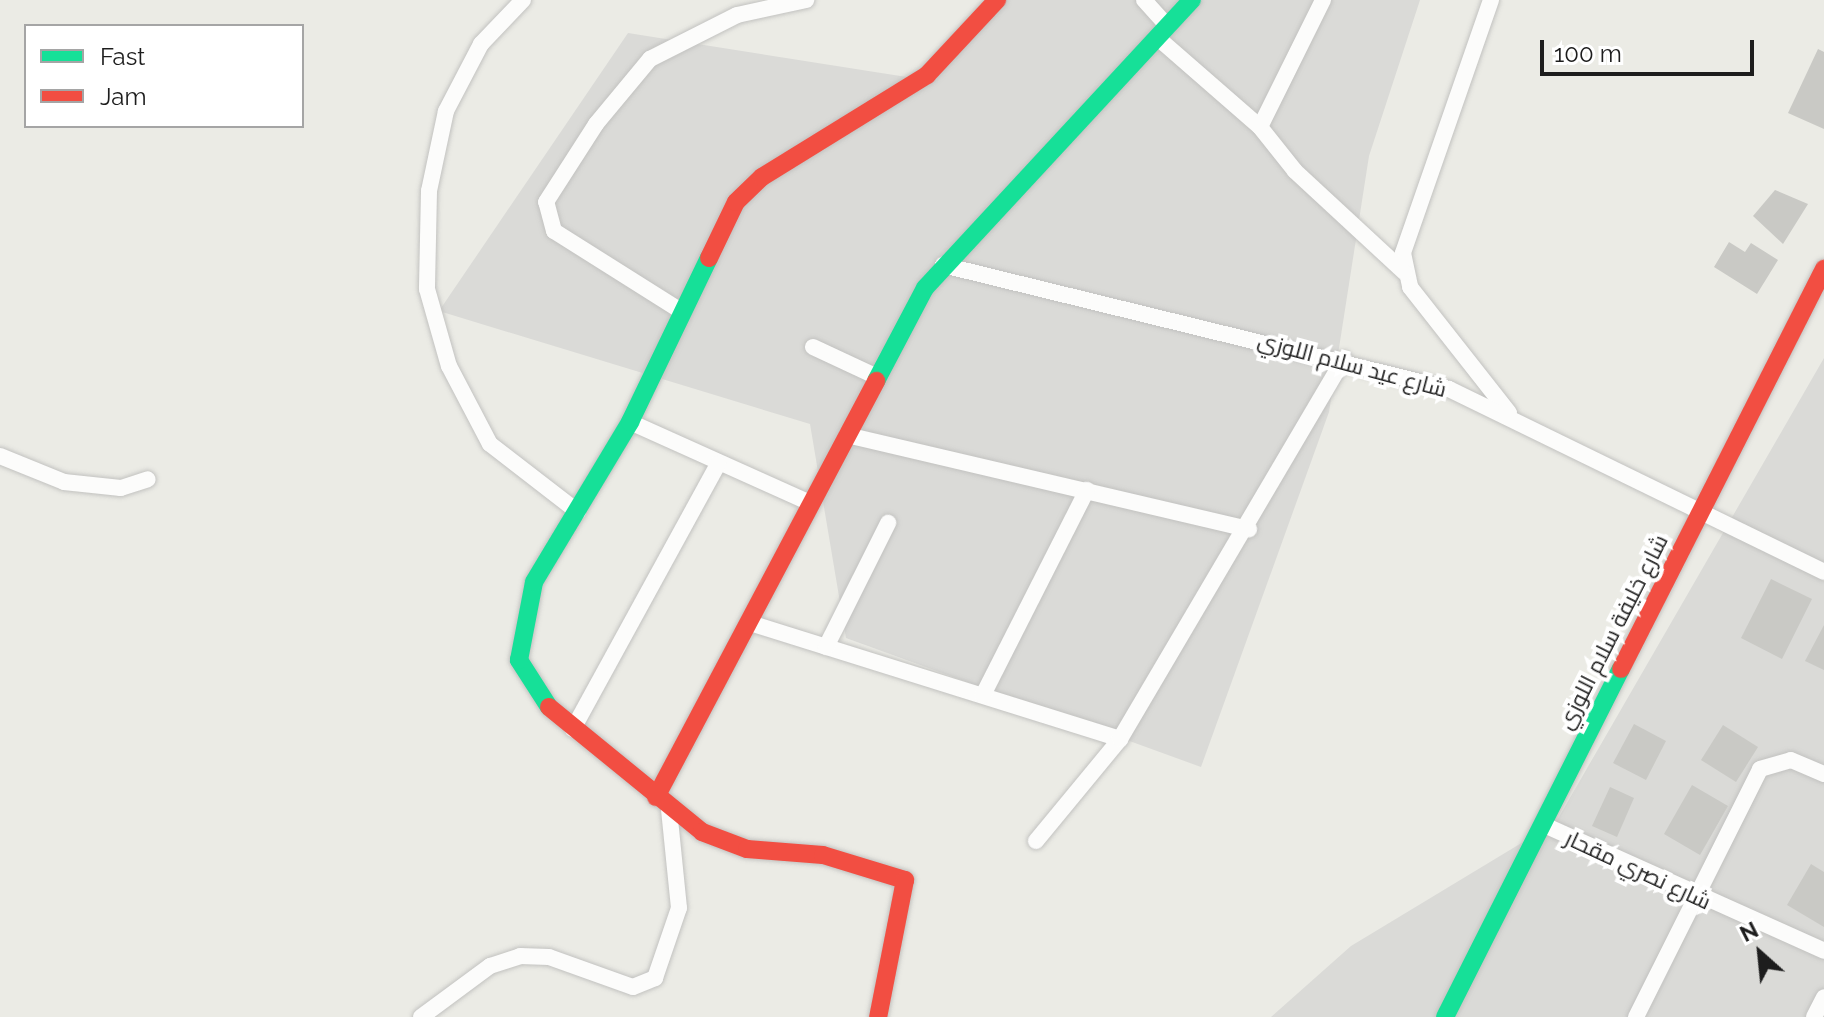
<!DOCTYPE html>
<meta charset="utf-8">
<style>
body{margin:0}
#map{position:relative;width:1824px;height:1017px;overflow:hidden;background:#ebebe5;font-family:Raleway,Cairo,sans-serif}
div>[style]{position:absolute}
.residential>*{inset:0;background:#dadad7}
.building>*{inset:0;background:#c9c9c5}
.roads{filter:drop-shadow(0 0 2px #c2c2c0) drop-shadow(0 0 2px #c2c2c0)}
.street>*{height:16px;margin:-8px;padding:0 8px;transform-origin:8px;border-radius:8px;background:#fcfcfb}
.fast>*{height:18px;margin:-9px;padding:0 9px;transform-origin:9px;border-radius:9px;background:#16e098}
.jam>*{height:18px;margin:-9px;padding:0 9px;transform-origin:9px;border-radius:9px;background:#f24e42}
span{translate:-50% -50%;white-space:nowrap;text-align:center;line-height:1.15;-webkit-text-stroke:8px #fff;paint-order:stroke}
.street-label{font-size:22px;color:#1d1d1d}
.legend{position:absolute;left:24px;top:24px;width:280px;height:104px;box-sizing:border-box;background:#fff;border:2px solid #a5a5a5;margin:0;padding:10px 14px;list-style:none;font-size:24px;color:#1d1d1d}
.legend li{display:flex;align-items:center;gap:16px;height:40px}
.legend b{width:40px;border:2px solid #a5a5a5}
.north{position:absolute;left:1720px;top:913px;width:80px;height:80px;-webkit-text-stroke:6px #fff;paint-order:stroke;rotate:333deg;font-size:22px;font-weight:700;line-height:32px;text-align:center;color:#1d1d1d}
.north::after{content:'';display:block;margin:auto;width:28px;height:36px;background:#1d1d1d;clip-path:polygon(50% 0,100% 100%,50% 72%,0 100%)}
.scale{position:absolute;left:1540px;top:40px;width:214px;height:36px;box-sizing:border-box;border:4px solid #1d1d1d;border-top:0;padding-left:10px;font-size:24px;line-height:28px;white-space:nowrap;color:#1d1d1d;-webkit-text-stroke:6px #fff;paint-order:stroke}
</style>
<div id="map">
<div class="residential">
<i style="clip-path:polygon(1001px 0,1420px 0,1369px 156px,1329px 412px,1201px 767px,846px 638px,810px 424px,439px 311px,628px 33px,932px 81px)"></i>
<i style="clip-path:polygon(1824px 358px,1824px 1017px,1271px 1017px,1351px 946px,1556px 822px)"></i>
</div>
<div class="building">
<i style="clip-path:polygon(1818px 49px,1824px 52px,1824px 129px,1788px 113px)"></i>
<i style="clip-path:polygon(1775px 190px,1808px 204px,1783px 244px,1753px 216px)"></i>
<i style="clip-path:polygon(1729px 242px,1745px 252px,1751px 243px,1778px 260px,1757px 294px,1714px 267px)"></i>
<i style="clip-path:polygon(1771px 579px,1812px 599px,1782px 659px,1741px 638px)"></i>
<i style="clip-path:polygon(1824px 625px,1824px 670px,1805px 661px)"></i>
<i style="clip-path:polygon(1634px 724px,1666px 741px,1646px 780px,1613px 763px)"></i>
<i style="clip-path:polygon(1723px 725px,1758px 747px,1736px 782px,1701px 760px)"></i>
<i style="clip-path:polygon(1692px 785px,1728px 806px,1700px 855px,1664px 834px)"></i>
<i style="clip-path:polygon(1610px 787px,1634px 798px,1617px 837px,1592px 826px)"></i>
<i style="clip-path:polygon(1811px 864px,1824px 872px,1824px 927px,1787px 905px)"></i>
</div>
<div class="roads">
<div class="street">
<i style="left:523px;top:0;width:61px;rotate:133.7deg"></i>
<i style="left:481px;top:44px;width:76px;rotate:117.6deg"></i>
<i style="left:446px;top:111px;width:82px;rotate:102deg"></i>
<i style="left:429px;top:191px;width:98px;rotate:91.2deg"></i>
<i style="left:427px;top:289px;width:80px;rotate:74.1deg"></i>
<i style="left:449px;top:366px;width:88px;rotate:62.3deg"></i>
<i style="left:490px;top:444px;width:111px;rotate:37.7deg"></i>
<i style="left:1144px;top:0;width:36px;rotate:48deg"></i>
<i style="left:1491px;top:0;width:268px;rotate:109.2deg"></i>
<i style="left:1403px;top:253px;width:35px;rotate:78deg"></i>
<i style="left:1410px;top:287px;width:160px;rotate:51.8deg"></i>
<i style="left:1159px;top:39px;width:134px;rotate:41.1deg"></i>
<i style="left:1260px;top:127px;width:56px;rotate:51.5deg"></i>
<i style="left:1295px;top:171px;width:149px;rotate:42.8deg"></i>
<i style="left:1260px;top:127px;width:142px;rotate:-63.6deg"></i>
<i style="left:943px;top:265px;width:521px;rotate:13.77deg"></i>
<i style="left:1449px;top:389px;width:417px;rotate:26deg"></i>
<i style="left:681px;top:311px;width:150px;rotate:-147.8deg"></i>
<i style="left:554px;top:231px;width:30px;rotate:-105deg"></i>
<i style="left:546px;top:202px;width:93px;rotate:-57.3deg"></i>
<i style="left:596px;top:124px;width:85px;rotate:-50.3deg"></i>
<i style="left:650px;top:59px;width:97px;rotate:-26.8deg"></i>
<i style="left:737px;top:15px;width:71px;rotate:-12.3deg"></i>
<i style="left:813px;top:347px;width:71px;rotate:25.1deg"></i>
<i style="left:630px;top:422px;width:197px;rotate:24.2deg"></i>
<i style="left:847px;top:435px;width:413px;rotate:13.2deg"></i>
<i style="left:0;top:456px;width:69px;rotate:22.1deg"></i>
<i style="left:64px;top:482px;width:57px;rotate:6deg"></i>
<i style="left:121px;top:488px;width:28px;rotate:-18deg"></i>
<i style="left:750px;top:623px;width:388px;rotate:17.4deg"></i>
<i style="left:826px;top:647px;width:139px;rotate:-63.4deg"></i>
<i style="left:983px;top:695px;width:230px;rotate:-63.1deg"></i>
<i style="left:573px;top:729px;width:302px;rotate:-61.3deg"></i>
<i style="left:1542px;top:824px;width:309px;rotate:24.2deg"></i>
<i style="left:1036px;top:841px;width:132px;rotate:-50.5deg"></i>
<i style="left:1120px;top:739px;width:441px;rotate:-59.5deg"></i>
<i style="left:421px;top:1017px;width:86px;rotate:-36.5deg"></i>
<i style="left:490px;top:966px;width:32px;rotate:-18deg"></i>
<i style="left:520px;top:956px;width:29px;rotate:2deg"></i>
<i style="left:549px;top:957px;width:89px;rotate:19.7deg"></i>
<i style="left:633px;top:987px;width:24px;rotate:-22deg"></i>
<i style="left:655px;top:978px;width:74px;rotate:-71.1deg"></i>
<i style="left:679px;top:908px;width:99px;rotate:-95.8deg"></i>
<i style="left:1636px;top:1017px;width:277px;rotate:-63.4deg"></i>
<i style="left:1760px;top:769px;width:32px;rotate:-16deg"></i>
<i style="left:1791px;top:760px;width:36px;rotate:23deg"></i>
<i style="left:1814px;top:1017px;width:22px;rotate:-63deg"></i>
</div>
<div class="fast">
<i style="left:876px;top:381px;width:105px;rotate:-62.2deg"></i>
<i style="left:925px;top:288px;width:393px;rotate:-47.2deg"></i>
<i style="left:549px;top:707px;width:56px;rotate:-122.6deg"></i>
<i style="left:519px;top:660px;width:79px;rotate:-79.1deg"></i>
<i style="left:534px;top:582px;width:187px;rotate:-59deg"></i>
<i style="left:630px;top:422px;width:182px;rotate:-64.3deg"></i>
<i style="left:1445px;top:1017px;width:390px;rotate:-63.2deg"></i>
</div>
<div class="jam">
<i style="left:709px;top:258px;width:62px;rotate:-64.3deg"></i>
<i style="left:736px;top:202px;width:36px;rotate:-44deg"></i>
<i style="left:762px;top:177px;width:194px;rotate:-31.7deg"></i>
<i style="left:927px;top:75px;width:103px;rotate:-47deg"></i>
<i style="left:1621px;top:669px;width:449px;rotate:-63.1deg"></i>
<i style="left:549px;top:707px;width:198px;rotate:39.2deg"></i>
<i style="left:702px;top:832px;width:48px;rotate:20.7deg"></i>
<i style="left:747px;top:849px;width:76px;rotate:4.5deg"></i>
<i style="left:823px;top:855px;width:86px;rotate:17deg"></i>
<i style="left:905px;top:880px;width:140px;rotate:101.1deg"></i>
<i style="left:656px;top:797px;width:471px;rotate:-62.1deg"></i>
</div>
</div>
<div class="street-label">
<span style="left:1352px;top:365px;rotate:15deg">شارع عيد سلام اللوزي</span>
<span style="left:1613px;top:632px;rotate:-63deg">شارع خليفة سلام اللوزي</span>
<span style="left:1638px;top:870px;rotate:25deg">شارع نصري مقحار</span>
</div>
<ul class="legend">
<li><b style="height:10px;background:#16e098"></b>Fast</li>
<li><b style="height:10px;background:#f24e42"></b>Jam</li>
</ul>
<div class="north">N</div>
<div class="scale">100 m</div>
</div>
